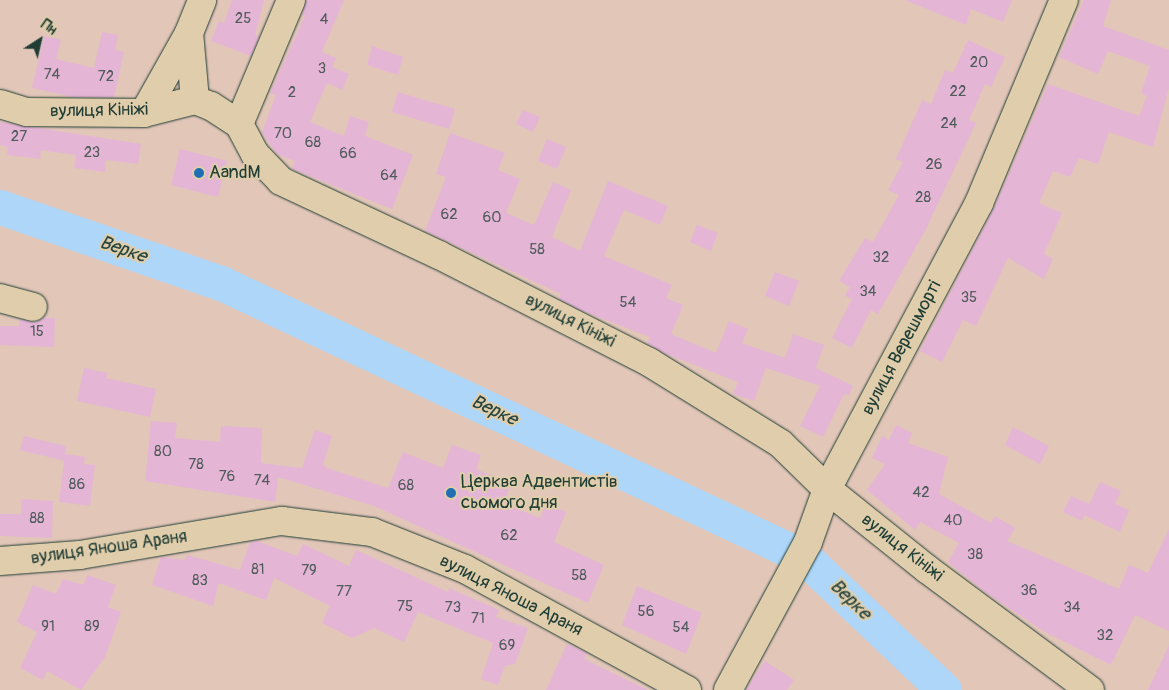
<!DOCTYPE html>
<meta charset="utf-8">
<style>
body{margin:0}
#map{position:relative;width:1169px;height:690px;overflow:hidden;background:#e2c6b8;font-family:Pangolin,sans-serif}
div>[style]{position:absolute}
.river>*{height:35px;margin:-17.5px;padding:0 17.5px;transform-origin:17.5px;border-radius:17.5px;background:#add6f8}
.building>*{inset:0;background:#e5b5d6}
.roads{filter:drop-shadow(0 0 1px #1f3d34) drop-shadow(0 0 1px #1f3d34)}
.minor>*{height:28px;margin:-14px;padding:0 14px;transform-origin:14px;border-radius:14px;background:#e0cdab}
.dots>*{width:14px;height:14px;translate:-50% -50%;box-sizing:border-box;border:2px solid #e0cdab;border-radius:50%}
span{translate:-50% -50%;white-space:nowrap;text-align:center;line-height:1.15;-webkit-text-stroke:4px #e0cdab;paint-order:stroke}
.number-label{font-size:15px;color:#505b5c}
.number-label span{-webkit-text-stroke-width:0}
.street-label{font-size:18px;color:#1f3d34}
.poi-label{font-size:18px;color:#1f3d34}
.left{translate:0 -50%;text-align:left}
.water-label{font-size:19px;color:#26453e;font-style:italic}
.north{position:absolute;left:15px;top:15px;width:50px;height:50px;-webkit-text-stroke:4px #e0cdab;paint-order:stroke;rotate:35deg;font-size:14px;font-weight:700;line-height:20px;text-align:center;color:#1f3d34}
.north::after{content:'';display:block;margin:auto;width:18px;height:22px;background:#1f3d34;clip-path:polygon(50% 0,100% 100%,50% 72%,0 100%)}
</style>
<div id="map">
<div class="river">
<i style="left:0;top:207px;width:236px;rotate:19deg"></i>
<i style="left:223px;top:284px;width:642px;rotate:25.17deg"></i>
<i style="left:804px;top:557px;width:193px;rotate:43.5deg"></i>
</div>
<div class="building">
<i style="clip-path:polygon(232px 0,264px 0,255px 35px,259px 36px,251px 56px,211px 41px,219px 21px,224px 23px)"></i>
<i style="clip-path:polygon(306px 0,344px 0,322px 52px,336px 58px,332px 67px,349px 74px,342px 90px,327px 83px,310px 122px,344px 136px,350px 116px,369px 122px,365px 136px,413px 155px,392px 209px,292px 169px,295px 161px,277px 154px,262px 133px,276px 95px,270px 93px,305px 16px,302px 15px)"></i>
<i style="clip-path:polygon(905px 0,1012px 0,1003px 22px,971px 9px,966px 25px)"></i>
<i style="clip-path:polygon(1084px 0,1111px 0,1103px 26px,1169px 50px,1169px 88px,1153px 147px,1109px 132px,1098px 164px,1079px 158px,1070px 177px,1053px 171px,1039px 203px,1062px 213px,1044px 254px,1053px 259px,1044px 279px,1008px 258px,976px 326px,963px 320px,942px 362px,920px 351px,993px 210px,1048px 84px,1139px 116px,1147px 96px,1141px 93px,1150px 66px,1108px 51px,1098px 74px,1059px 57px)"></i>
<i style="clip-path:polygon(102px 32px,118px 35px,115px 50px,124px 52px,114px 97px,73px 97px,32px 88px,44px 36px,61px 40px,56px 59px,94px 68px)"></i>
<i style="clip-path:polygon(968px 40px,1005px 57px,991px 87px,985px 84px,969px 120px,976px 123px,925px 231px,878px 314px,871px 310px,852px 348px,832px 338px,852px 299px,845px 296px,850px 287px,839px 281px,865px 238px,873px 242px,899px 195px,888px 190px,903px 162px,896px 159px,922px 100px,931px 104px,945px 70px,953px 73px)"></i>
<i style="clip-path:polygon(372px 46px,403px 57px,398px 75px,367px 65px)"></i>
<i style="clip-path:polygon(398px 92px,455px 109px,449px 129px,392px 112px)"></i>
<i style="clip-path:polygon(523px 110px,540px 117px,533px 132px,516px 124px)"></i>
<i style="clip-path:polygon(0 122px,141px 144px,138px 164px,106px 160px,105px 172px,74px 168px,76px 155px,41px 150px,40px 159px,7px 155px,8px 147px,0 145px)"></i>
<i style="clip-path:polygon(450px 133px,505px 153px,498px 170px,520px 179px,506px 213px,534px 225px,553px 182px,571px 190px,552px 237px,580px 251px,608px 181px,668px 206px,660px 225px,624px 210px,604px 256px,672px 285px,666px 298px,683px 305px,671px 334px,716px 353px,729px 321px,748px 329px,742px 343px,785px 358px,793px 334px,824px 345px,816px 368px,853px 386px,849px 395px,844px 394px,823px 437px,800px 426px,820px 386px,766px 368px,754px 401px,733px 394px,738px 382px,664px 353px,647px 343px,650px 337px,580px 310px,559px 299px,561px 294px,425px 231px,446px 177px,436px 174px)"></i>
<i style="clip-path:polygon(547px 139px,566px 147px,557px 169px,538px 161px)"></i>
<i style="clip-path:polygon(180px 149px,227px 161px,218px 197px,171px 185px)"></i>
<i style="clip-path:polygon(697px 225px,718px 233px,711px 251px,690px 242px)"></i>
<i style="clip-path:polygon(775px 272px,799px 281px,789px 306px,765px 296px)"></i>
<i style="clip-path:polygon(44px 318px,55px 318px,54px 347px,0 345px,0 326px,19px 326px,19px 319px,36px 322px)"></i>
<i style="clip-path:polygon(84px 368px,107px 373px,106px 378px,156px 389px,150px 417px,77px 401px)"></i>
<i style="clip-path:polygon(151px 421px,177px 423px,175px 438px,220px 442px,221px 426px,262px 428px,261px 463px,302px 468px,315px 430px,332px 436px,323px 464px,327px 468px,388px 488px,403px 452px,443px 468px,452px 445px,481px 455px,476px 469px,511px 484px,503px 503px,540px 518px,546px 504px,566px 512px,554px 542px,604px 565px,588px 603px,374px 506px,278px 477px,275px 502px,145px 481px)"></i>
<i style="clip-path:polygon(896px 425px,912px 433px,908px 443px,948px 457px,939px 494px,991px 523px,995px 516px,1015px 528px,1007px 541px,1119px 589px,1129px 565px,1148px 573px,1169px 529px,1169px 631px,1135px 615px,1111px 665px,1043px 631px,985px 592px,948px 562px,959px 543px,920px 522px,915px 530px,867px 490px,885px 464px,872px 458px,882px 436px,889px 440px)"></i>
<i style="clip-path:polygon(1013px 427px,1049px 446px,1040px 464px,1005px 445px)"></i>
<i style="clip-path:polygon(24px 436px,66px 446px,65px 461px,20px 450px)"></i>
<i style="clip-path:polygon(65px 454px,85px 457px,84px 464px,95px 465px,90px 506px,59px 502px)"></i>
<i style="clip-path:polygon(1100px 482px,1121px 491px,1115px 504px,1129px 510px,1120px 532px,1084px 515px)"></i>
<i style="clip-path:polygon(1071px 496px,1089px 504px,1082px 521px,1063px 512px)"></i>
<i style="clip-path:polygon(22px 499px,53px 501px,52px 538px,0 536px,0 514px,21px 514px)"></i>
<i style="clip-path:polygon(257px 541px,297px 556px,303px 544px,349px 566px,356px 550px,448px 592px,449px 588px,499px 610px,496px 617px,528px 628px,515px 664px,505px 666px,498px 685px,481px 679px,493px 643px,418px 612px,404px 642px,374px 628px,352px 638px,322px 623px,330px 606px,274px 578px,266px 600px,219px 583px,213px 606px,152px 585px,161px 557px,185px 560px,187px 555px,240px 570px,250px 542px)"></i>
<i style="clip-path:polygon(87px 575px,116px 585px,108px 607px,121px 612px,105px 657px,81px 690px,47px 671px,43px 680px,20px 668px,37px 632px,17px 622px,33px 585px,56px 594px,63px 579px,84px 585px)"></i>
<i style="clip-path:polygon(637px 586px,702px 613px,686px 654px,622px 625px)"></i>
<i style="clip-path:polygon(567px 644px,587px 653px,584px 659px,648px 690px,546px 690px)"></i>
<i style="clip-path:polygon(1169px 645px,1169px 690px,1148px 690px)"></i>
<i style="clip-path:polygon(765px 661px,794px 680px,787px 690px,746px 690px)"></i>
</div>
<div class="roads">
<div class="minor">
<i style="left:195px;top:100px;width:67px;rotate:-95.1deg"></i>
<i style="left:189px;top:33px;width:35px;rotate:-68deg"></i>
<i style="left:0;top:104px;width:28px;rotate:17deg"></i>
<i style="left:27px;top:112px;width:117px;rotate:0.5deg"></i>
<i style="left:144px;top:113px;width:53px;rotate:-14.3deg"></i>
<i style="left:195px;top:100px;width:17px;rotate:21deg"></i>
<i style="left:211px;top:106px;width:33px;rotate:33deg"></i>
<i style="left:239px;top:124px;width:34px;rotate:62deg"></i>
<i style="left:255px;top:154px;width:37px;rotate:46deg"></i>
<i style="left:281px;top:181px;width:174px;rotate:25.1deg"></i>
<i style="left:439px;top:255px;width:236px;rotate:27deg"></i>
<i style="left:649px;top:362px;width:155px;rotate:31.8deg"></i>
<i style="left:781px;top:444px;width:64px;rotate:44.4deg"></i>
<i style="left:827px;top:489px;width:128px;rotate:38.7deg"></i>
<i style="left:927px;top:569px;width:203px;rotate:36.6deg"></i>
<i style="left:144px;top:113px;width:92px;rotate:-60.6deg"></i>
<i style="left:239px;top:124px;width:134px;rotate:-67.2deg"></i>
<i style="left:0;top:298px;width:34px;rotate:15deg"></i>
<i style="left:0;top:561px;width:80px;rotate:-4.3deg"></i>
<i style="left:80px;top:555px;width:205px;rotate:-9.6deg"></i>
<i style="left:282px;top:521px;width:91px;rotate:7deg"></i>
<i style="left:372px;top:532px;width:100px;rotate:21.7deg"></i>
<i style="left:465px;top:569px;width:253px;rotate:28.6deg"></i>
<i style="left:728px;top:690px;width:168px;rotate:-61.6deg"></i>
<i style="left:808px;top:542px;width:56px;rotate:-70.3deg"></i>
<i style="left:827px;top:489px;width:324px;rotate:-62deg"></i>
<i style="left:979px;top:203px;width:220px;rotate:-67.3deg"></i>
</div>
</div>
<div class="dots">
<i style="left:199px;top:173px;background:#1f6fb2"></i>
<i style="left:451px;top:493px;background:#1f6fb2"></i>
</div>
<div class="number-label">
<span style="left:243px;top:19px">25</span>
<span style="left:324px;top:20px">4</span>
<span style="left:979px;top:63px">20</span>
<span style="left:322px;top:69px">3</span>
<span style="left:52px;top:75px">74</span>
<span style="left:106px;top:77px">72</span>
<span style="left:958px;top:92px">22</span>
<span style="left:292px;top:93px">2</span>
<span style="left:949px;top:124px">24</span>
<span style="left:283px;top:134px">70</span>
<span style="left:19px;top:137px">27</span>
<span style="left:313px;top:143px">68</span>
<span style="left:92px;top:153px">23</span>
<span style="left:348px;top:154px">66</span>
<span style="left:934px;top:165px">26</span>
<span style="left:389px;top:176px">64</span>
<span style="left:923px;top:198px">28</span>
<span style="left:449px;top:215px">62</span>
<span style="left:492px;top:218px">60</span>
<span style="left:537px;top:250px">58</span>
<span style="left:881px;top:258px">32</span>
<span style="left:868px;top:292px">34</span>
<span style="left:969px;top:298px">35</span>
<span style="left:628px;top:303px">54</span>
<span style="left:37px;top:332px">15</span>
<span style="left:163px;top:452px">80</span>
<span style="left:196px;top:465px">78</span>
<span style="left:227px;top:477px">76</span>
<span style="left:262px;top:481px">74</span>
<span style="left:77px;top:485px">86</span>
<span style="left:406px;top:486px">68</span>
<span style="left:921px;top:493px">42</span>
<span style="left:37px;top:519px">88</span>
<span style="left:953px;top:521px">40</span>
<span style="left:509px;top:536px">62</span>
<span style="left:975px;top:555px">38</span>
<span style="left:258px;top:570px">81</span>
<span style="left:309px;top:571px">79</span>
<span style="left:579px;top:576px">58</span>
<span style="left:200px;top:581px">83</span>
<span style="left:1029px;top:591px">36</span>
<span style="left:344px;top:592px">77</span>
<span style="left:405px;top:607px">75</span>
<span style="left:453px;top:608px">73</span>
<span style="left:1072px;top:608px">34</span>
<span style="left:646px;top:612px">56</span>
<span style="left:478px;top:619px">71</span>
<span style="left:48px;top:627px">91</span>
<span style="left:92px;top:627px">89</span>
<span style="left:681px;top:628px">54</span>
<span style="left:1105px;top:636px">32</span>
<span style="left:507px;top:646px">69</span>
</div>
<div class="street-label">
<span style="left:99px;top:111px;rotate:-1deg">вулиця Кініжі</span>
<span style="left:570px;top:321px;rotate:27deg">вулиця Кініжі</span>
<span style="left:902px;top:348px;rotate:-62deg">вулиця Верешморті</span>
<span style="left:109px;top:548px;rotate:-8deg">вулиця Яноша Араня</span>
<span style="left:902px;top:548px;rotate:38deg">вулиця Кініжі</span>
<span style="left:511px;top:596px;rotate:27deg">вулиця Яноша Араня</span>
</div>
<div class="poi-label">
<span class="left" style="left:209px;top:173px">AandM</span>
<span class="left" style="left:461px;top:493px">Церква Адвентистів<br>сьомого дня</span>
</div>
<div class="water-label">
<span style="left:123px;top:250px;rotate:19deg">Верке</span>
<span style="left:494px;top:411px;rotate:25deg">Верке</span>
<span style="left:850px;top:600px;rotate:44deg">Верке</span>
</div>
<div class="north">Пн</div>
</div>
